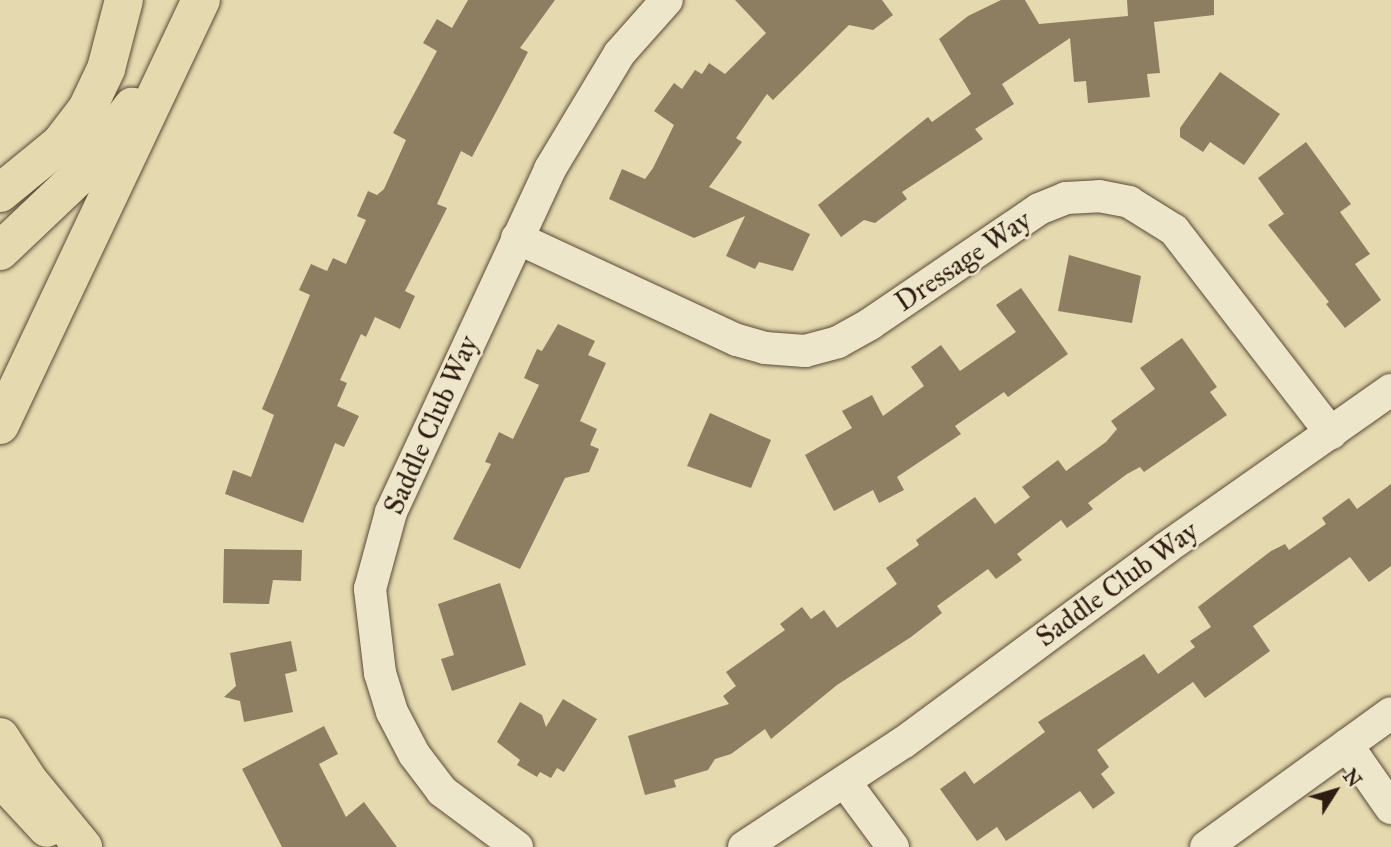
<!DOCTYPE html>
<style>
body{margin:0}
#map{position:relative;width:1391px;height:847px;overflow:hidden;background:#e5d9af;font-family:"IM FELL Great Primer",serif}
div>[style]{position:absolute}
.building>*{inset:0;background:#8d7e62}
.roads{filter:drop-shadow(0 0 2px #5b4b37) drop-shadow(0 0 2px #5b4b37)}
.minor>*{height:32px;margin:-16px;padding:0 16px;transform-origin:16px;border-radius:16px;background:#eee6cb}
.primary>*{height:38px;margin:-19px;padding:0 19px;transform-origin:19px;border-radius:19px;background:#e5d9af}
.motorway>*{height:38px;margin:-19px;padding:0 19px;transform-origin:19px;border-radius:19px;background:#e5d9af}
span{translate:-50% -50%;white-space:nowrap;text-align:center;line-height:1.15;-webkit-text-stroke:5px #eee6cb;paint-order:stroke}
.street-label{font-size:28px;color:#2d1c0f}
.north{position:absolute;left:1300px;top:756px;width:70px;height:70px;-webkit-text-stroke:5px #eee6cb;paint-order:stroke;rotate:53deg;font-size:19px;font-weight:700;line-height:28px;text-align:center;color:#2d1c0f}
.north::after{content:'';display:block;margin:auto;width:24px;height:32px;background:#2d1c0f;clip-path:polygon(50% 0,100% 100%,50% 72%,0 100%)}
</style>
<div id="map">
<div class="building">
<i style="clip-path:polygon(468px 0,555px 0,520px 48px,528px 52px,472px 157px,461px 151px,437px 204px,447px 208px,405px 291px,415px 296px,400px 329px,375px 317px,366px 337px,361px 334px,340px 380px,347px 383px,337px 406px,359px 416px,344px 447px,335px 443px,303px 523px,225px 494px,233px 470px,251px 477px,274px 415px,262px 409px,310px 295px,299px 290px,311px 264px,327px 271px,333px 258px,346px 264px,366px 220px,357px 216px,368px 191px,377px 195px,384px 189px,406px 140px,393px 133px,437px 51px,423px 43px,437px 19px,452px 28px)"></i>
<i style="clip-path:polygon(735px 0,882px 0,893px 15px,873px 30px,849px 25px,773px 100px,767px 94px,736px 138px,742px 142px,709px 187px,810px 234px,793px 271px,759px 262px,755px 269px,726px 256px,745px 216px,694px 238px,609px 199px,622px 169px,645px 179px,653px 168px,674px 125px,654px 111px,674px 83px,682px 89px,695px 70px,702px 74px,709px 63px,725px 74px,766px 33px)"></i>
<i style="clip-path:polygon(1001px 0,1025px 0,1039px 24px,1128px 16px,1127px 0,1214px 0,1214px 15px,1154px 22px,1160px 73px,1147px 74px,1150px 97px,1088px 103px,1086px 81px,1074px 82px,1070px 38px,1002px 84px,1014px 104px,975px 129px,983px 139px,902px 192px,907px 199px,875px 223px,864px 220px,841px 237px,818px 205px,928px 117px,932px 122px,971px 94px,939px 39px,968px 16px)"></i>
<i style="clip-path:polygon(1220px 72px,1280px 114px,1244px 165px,1210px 142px,1203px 152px,1180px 137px,1180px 128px)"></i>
<i style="clip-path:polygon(1306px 142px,1351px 204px,1340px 212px,1370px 254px,1355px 264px,1381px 300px,1345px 328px,1326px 304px,1329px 302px,1268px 225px,1284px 214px,1258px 178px)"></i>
<i style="clip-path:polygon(1069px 255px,1141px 276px,1132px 323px,1058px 311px)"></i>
<i style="clip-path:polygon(1021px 288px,1068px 354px,1008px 397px,1004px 392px,955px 426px,961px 434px,897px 477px,904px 490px,879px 503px,873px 490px,834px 511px,805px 455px,852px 428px,842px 411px,872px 395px,883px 416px,924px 386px,911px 367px,941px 345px,960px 371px,1016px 332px,996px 305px)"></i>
<i style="clip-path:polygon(558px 324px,595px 341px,588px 355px,606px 363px,580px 421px,597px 429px,590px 445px,599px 449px,589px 472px,565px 478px,520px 569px,453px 539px,491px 464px,485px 462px,499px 432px,513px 439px,539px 385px,524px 378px,537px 349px,542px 351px)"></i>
<i style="clip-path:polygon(1182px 338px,1217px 387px,1210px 392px,1227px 415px,1144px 472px,1140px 467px,1127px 474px,1088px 503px,1093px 509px,1067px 528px,1061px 520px,1017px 554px,1022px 560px,996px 579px,988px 569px,937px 606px,942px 613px,911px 637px,837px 685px,771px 739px,765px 729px,731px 754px,715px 759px,708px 770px,674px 780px,676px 787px,645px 795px,628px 736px,729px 704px,723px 696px,736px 686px,726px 672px,785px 630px,780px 624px,802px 607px,811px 619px,824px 610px,837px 628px,897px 584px,886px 568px,919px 545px,916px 540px,975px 497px,995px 524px,1030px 497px,1022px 487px,1058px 460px,1066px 471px,1106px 442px,1117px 429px,1111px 421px,1155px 389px,1140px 368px)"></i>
<i style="clip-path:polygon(710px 413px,771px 440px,751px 488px,687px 466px)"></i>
<i style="clip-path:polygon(1391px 484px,1391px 566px,1369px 582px,1350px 557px,1253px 626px,1270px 651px,1205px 698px,1193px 682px,1097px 750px,1109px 767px,1101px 774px,1115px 793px,1093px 809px,1080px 791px,1006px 841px,997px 827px,977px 841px,940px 789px,965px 771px,974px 784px,1045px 732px,1038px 722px,1144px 654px,1158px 674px,1195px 647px,1190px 641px,1211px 627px,1198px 607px,1271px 551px,1285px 544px,1289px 550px,1326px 524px,1322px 518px,1349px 498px,1357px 509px)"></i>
<i style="clip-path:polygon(224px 549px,302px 550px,301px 581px,273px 580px,269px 604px,223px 603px)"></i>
<i style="clip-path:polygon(500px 583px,526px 665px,452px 691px,441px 659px,454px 655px,438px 604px)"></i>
<i style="clip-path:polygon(291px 641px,297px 671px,285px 674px,293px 712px,244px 722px,240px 701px,224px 697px,236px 686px,230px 653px)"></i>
<i style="clip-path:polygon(563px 699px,597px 719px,564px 772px,557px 768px,551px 778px,540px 772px,537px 777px,517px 765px,520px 760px,497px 742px,520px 702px,542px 715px,546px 727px)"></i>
<i style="clip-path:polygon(324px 726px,338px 754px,319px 764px,346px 817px,364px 802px,397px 847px,282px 847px,242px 769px)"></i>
</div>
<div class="roads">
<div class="minor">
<i style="left:517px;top:238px;width:242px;rotate:24.9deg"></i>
<i style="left:737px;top:340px;width:29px;rotate:16deg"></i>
<i style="left:765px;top:348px;width:40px;rotate:4.3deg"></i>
<i style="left:805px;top:351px;width:34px;rotate:-15deg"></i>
<i style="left:838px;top:342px;width:37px;rotate:-29deg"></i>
<i style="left:870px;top:324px;width:204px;rotate:-34.2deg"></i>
<i style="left:1039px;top:209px;width:29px;rotate:-22deg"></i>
<i style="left:1066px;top:198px;width:33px;rotate:-3deg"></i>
<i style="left:1099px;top:196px;width:31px;rotate:11deg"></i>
<i style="left:1129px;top:202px;width:53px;rotate:31.9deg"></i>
<i style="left:1174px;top:230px;width:257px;rotate:52.3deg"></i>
<i style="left:1347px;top:745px;width:77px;rotate:55.1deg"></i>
<i style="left:845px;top:782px;width:81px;rotate:53.6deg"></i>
<i style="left:517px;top:847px;width:94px;rotate:-143.3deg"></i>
<i style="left:442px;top:791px;width:46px;rotate:-127.1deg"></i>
<i style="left:414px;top:754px;width:47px;rotate:-117.6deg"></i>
<i style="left:392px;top:712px;width:41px;rotate:-107.1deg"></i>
<i style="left:380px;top:673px;width:85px;rotate:-96.8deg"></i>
<i style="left:370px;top:589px;width:80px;rotate:-74.7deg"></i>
<i style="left:391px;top:512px;width:378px;rotate:-65.1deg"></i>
<i style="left:550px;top:169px;width:134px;rotate:-59deg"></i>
<i style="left:619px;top:54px;width:72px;rotate:-48.4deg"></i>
<i style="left:744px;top:847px;width:191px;rotate:-33.3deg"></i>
<i style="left:904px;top:742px;width:326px;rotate:-36.5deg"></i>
<i style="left:1166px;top:548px;width:275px;rotate:-35.1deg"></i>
<i style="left:1206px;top:847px;width:228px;rotate:-35.9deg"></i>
</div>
<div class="primary">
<i style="left:0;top:777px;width:69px;rotate:47.3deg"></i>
</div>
<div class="motorway">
<i style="left:0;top:193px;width:77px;rotate:-39.2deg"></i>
<i style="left:60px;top:144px;width:44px;rotate:-52.4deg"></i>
<i style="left:87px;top:109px;width:44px;rotate:-64.6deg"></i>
<i style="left:106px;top:69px;width:71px;rotate:-75.4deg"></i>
<i style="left:0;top:251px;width:110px;rotate:-43.5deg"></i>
<i style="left:80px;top:175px;width:86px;rotate:-52.6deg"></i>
<i style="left:0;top:425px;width:470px;rotate:-64.7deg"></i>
<i style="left:0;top:737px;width:51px;rotate:56.9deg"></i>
<i style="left:28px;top:780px;width:87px;rotate:50.6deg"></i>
</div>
</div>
<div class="street-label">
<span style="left:963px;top:261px;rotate:-34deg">Dressage Way</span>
<span style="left:431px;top:425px;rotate:-66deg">Saddle Club Way</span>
<span style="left:1117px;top:584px;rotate:-36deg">Saddle Club Way</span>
</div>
<div class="north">N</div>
</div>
